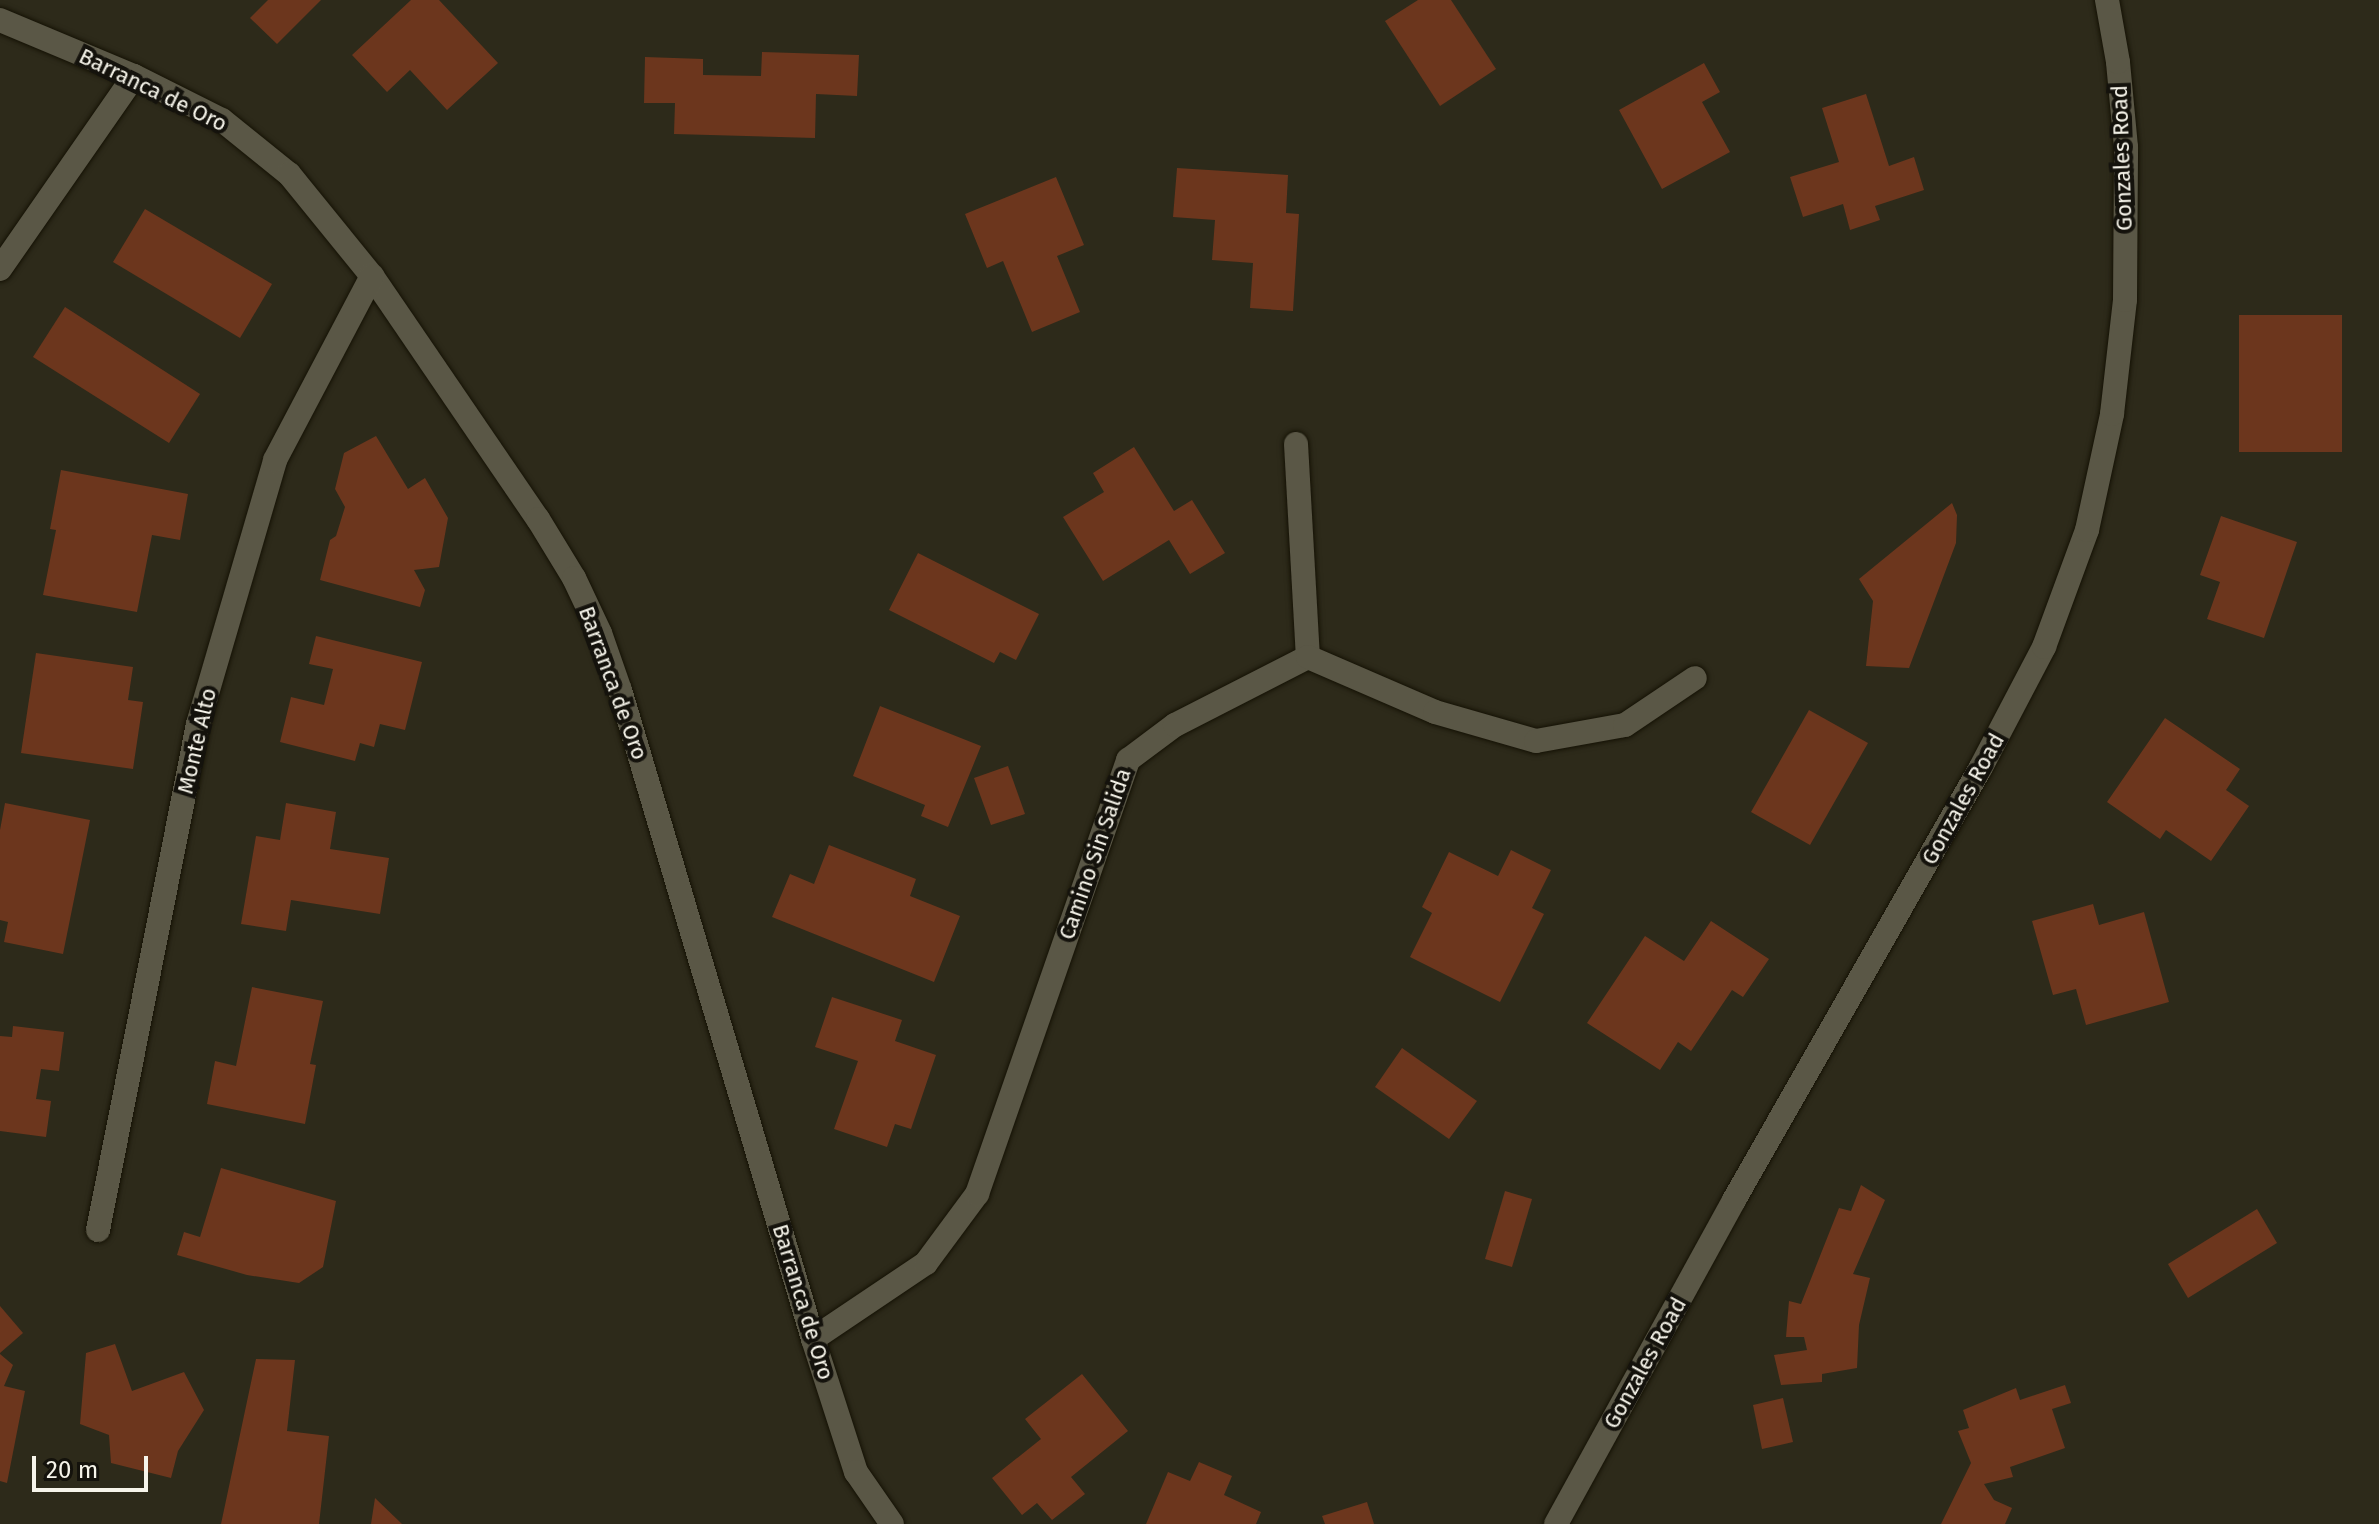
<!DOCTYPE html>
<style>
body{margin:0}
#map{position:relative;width:2379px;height:1524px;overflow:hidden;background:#2d2a1a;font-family:"Fira Sans",sans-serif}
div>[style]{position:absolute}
.building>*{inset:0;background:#6c361d}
.roads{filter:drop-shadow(0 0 2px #151205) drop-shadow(0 0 2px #151205)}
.lane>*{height:24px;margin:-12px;padding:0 12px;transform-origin:12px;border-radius:12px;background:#5a5746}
.street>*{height:24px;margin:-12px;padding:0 12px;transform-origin:12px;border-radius:12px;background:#5a5746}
.secondary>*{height:24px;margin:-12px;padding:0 12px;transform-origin:12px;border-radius:12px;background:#5a5746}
span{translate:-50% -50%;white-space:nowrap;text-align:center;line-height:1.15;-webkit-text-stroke:8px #14120c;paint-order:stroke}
.street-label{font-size:22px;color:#f6f4ea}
.scale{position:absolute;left:32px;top:1456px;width:116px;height:36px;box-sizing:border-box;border:4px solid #f6f4ea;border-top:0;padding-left:10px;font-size:24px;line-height:28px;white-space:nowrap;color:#f6f4ea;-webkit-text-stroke:6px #14120c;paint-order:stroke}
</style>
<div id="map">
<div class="building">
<i style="clip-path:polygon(268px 0,321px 0,277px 44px,250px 18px)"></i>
<i style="clip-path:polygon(411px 0,439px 0,498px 63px,447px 110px,410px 70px,387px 92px,352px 55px)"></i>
<i style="clip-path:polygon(1418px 0,1451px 0,1496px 69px,1440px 106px,1385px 21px)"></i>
<i style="clip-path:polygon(762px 52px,859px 55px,857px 96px,816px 94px,815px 138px,674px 134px,675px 103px,644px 103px,645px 57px,703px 59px,703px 75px,761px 76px)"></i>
<i style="clip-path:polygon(1704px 63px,1720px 92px,1702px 102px,1730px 152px,1662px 189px,1619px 110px)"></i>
<i style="clip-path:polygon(1866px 94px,1889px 166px,1914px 157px,1924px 190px,1875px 206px,1880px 220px,1850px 230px,1843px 204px,1803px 217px,1790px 177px,1839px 162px,1822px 108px)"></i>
<i style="clip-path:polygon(1177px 168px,1288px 175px,1286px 213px,1299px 214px,1293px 311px,1250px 308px,1253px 263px,1212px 260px,1215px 220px,1173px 217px)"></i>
<i style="clip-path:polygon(1056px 177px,1084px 245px,1057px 256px,1080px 312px,1032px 332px,1003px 261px,987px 268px,965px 214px)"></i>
<i style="clip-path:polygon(145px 209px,272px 284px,240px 338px,113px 262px)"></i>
<i style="clip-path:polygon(65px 307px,200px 394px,169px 443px,33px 357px)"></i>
<i style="clip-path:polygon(2239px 315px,2342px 315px,2342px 452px,2239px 452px)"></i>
<i style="clip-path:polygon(376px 436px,408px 489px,425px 478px,448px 518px,439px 567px,414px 570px,425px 590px,420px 607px,320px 580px,330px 540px,336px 536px,345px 507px,335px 489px,344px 453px)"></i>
<i style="clip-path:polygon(1134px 447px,1174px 511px,1192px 500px,1225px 553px,1190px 574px,1169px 540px,1103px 581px,1063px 517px,1104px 492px,1093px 473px)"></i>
<i style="clip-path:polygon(61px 470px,188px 494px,180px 540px,152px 535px,137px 612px,43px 595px,56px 530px,50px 529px)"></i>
<i style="clip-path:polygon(1952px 503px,1957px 515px,1956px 543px,1909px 668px,1866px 666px,1873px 601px,1859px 579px)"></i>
<i style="clip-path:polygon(2221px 516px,2297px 542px,2264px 638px,2207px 619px,2220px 582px,2200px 575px)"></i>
<i style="clip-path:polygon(918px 553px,1039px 614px,1016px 660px,1000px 652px,994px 663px,889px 610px)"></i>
<i style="clip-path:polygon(316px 636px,422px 662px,405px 730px,380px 724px,374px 747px,360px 743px,355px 761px,280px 742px,291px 697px,324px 705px,333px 669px,309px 664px)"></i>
<i style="clip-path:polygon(36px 653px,133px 667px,128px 700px,143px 702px,133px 769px,21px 753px)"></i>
<i style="clip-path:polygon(880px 706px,981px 746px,948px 827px,921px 816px,925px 805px,853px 776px)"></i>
<i style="clip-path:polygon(1809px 710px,1868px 743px,1810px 845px,1751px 812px)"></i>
<i style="clip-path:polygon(2165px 718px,2240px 769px,2226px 790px,2249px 806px,2211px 861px,2166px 830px,2160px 839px,2107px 802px)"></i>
<i style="clip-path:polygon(1008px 766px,1025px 814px,991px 825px,974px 778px)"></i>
<i style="clip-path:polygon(5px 803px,90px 820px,63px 954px,4px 942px,8px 922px,0 920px,0 830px)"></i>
<i style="clip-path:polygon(286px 803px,336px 812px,330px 849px,389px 858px,380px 914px,291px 900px,286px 931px,241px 924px,256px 836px,280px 840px)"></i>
<i style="clip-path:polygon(829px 845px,916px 879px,910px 896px,960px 916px,934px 982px,772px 917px,790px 874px,814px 884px)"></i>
<i style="clip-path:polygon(1511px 850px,1551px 870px,1532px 908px,1544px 914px,1500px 1002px,1410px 957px,1432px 913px,1422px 907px,1449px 852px,1498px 876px)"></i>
<i style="clip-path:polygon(2093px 904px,2099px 925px,2144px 912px,2169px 1002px,2086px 1025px,2076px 989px,2053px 995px,2032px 921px)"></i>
<i style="clip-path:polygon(1711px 921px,1769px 959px,1743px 997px,1732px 990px,1691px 1051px,1678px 1042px,1660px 1070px,1587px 1023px,1645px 936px,1684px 961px)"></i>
<i style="clip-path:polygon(252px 987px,323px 1001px,310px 1064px,316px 1065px,305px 1124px,207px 1104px,215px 1061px,236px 1066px)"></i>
<i style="clip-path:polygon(832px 997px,902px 1020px,895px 1041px,936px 1055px,911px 1129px,895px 1124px,887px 1147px,834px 1129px,858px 1061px,815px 1047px)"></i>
<i style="clip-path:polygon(13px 1026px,64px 1032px,59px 1071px,41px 1069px,36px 1099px,51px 1101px,46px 1137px,0 1131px,0 1036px,12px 1037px)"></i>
<i style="clip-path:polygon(1402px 1048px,1477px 1101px,1449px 1139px,1375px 1087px)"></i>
<i style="clip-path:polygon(221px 1168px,336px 1201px,323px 1267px,299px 1283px,247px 1275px,177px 1255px,184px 1232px,200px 1237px)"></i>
<i style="clip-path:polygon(1861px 1185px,1885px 1200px,1853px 1274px,1870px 1278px,1859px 1325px,1857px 1368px,1822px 1374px,1822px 1382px,1781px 1385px,1774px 1355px,1807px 1350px,1804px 1337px,1786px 1337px,1789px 1301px,1801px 1304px,1839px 1208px,1851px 1211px)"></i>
<i style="clip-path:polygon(1505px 1191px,1532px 1199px,1512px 1267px,1485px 1259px)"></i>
<i style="clip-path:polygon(2257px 1209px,2277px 1243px,2188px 1298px,2168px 1264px)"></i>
<i style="clip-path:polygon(0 1306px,23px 1333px,0 1353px)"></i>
<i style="clip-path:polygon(115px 1344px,132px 1391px,184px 1372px,204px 1410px,178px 1451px,171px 1478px,111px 1463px,109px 1435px,80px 1424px,86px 1353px)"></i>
<i style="clip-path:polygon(0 1354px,13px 1365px,4px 1386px,25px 1391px,7px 1483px,0 1481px)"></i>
<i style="clip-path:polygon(256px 1359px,295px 1360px,287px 1431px,329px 1436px,319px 1524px,221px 1524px)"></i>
<i style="clip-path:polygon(1082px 1374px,1128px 1431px,1071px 1477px,1085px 1494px,1052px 1520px,1037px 1503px,1022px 1515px,992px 1478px,1041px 1439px,1025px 1419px)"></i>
<i style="clip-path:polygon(2065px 1385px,2071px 1403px,2052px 1409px,2065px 1448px,2010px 1467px,2013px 1477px,1984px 1484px,1994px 1500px,2012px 1508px,2005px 1524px,1941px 1524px,1971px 1463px,1958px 1431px,1969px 1428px,1963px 1410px,2016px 1388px,2020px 1400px)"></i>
<i style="clip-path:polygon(1783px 1398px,1793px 1442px,1762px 1449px,1753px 1405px)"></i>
<i style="clip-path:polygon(1199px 1462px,1232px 1476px,1224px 1495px,1261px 1512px,1256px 1524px,1146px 1524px,1168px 1472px,1190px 1481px)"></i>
<i style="clip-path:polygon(375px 1498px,402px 1524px,371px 1524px)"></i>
<i style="clip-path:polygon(1367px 1502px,1374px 1524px,1325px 1524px,1322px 1516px)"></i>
</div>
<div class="roads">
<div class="lane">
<i style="left:1296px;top:444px;width:213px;rotate:86.8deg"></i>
</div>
<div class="street">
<i style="left:0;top:20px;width:145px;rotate:22.7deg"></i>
<i style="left:134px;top:76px;width:98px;rotate:26.6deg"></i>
<i style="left:222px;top:120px;width:86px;rotate:38.9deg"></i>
<i style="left:289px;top:174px;width:132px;rotate:50.9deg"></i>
<i style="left:372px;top:276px;width:294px;rotate:55.7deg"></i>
<i style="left:538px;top:519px;width:69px;rotate:58.6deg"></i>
<i style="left:574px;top:578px;width:61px;rotate:64.7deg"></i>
<i style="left:600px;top:633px;width:60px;rotate:70.7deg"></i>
<i style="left:620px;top:690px;width:677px;rotate:73.44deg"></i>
<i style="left:813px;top:1339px;width:140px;rotate:72.1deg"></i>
<i style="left:856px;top:1472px;width:63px;rotate:55.3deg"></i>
<i style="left:0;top:269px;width:235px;rotate:-55.2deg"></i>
<i style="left:98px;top:1230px;width:516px;rotate:-78.82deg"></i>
<i style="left:198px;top:724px;width:275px;rotate:-73.7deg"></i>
<i style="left:275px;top:460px;width:208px;rotate:-62.2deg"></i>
<i style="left:813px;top:1339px;width:136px;rotate:-33.9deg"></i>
<i style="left:926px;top:1263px;width:86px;rotate:-53.5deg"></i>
<i style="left:977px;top:1194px;width:460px;rotate:-70.8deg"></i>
<i style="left:1128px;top:760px;width:59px;rotate:-36.7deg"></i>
<i style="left:1175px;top:725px;width:149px;rotate:-27.1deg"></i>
<i style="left:1308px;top:657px;width:138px;rotate:23.4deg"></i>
<i style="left:1435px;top:712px;width:105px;rotate:16deg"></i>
<i style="left:1536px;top:741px;width:90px;rotate:-10.2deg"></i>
<i style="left:1625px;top:725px;width:84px;rotate:-33.9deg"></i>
</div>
<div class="secondary">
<i style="left:1556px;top:1524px;width:370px;rotate:-61.2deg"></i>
<i style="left:1734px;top:1200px;width:496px;rotate:-60.3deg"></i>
<i style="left:1980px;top:769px;width:138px;rotate:-62.3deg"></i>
<i style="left:2044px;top:647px;width:125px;rotate:-69.8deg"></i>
<i style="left:2087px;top:530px;width:119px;rotate:-77.8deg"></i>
<i style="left:2112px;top:414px;width:115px;rotate:-83.5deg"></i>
<i style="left:2125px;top:300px;width:153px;rotate:-89.6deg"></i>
<i style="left:2126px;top:147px;width:85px;rotate:-95.4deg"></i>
<i style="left:2118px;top:62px;width:63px;rotate:-100.1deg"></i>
</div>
</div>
<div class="street-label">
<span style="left:153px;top:90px;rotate:26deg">Barranca de Oro</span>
<span style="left:2122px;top:158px;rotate:-92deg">Gonzales Road</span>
<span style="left:613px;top:683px;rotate:70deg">Barranca de Oro</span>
<span style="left:197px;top:741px;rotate:-77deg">Monte Alto</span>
<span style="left:1963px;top:799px;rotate:-61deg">Gonzales Road</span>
<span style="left:1095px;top:854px;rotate:-71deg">Camino Sin Salida</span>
<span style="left:803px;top:1302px;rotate:73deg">Barranca de Oro</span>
<span style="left:1645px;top:1363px;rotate:-61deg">Gonzales Road</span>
</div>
<div class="scale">20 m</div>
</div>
